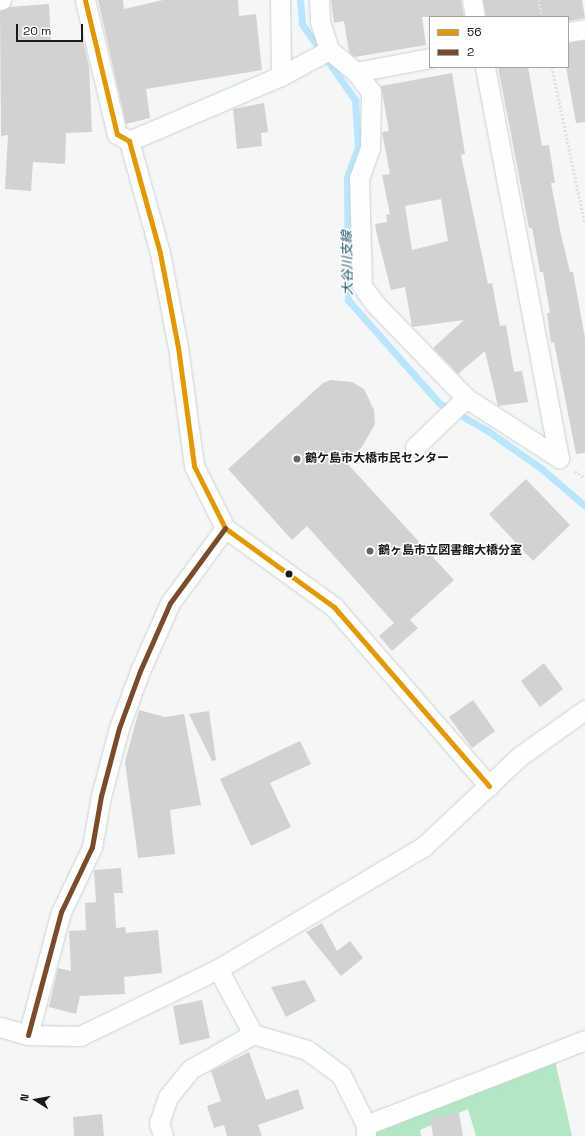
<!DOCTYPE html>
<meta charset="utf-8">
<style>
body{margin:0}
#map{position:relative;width:585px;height:1136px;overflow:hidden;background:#f4f6f8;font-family:"Space Grotesk","Noto Sans JP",sans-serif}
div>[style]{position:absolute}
.forest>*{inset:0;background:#b3e7c4}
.stream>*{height:7px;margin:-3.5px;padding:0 3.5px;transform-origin:3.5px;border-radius:3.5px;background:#b9e6fc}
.building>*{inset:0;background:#d2d2d3}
.path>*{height:2.5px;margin-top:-1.25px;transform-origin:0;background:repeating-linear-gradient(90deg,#e0e0e0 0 2px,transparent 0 4px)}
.roads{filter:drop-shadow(0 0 1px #ced0d2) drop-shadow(0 0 1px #ced0d2)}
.minor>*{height:19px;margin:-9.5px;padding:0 9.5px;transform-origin:9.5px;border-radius:9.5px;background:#fdfefe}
.bus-1>*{height:5px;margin:-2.5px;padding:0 2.5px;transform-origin:2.5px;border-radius:2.5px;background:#e19803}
.bus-2>*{height:5px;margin:-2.5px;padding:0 2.5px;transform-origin:2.5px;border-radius:2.5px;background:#7a4b2a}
.dots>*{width:11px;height:11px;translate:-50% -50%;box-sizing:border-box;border:2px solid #fff;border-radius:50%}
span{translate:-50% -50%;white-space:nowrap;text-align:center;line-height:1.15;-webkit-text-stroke:3px #fff;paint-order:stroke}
.poi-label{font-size:12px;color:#18191a;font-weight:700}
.left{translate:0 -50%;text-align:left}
.water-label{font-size:13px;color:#26576c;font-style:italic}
.legend{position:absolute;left:429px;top:16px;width:140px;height:52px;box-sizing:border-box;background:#fff;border:1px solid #a3a3a3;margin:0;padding:5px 7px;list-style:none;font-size:12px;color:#18191a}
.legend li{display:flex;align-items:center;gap:8px;height:20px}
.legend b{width:20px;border:1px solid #a3a3a3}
.north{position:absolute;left:16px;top:1080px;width:40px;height:40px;-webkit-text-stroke:3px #fff;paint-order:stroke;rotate:281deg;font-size:11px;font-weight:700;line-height:16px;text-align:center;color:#18191a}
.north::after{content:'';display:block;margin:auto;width:14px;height:18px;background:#18191a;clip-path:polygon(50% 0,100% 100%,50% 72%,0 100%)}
.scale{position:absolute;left:16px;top:24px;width:67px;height:18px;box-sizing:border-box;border:2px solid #18191a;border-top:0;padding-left:5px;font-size:12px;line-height:14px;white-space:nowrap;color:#18191a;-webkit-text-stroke:3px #fff;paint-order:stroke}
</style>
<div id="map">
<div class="forest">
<i style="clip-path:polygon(555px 1061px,572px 1136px,476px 1136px,468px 1109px,420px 1130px,421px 1136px,374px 1136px,373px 1128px)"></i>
</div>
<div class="stream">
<i style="left:300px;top:0;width:24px;rotate:85deg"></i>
<i style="left:302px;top:24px;width:93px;rotate:55.1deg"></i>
<i style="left:355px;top:100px;width:47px;rotate:86.3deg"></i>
<i style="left:358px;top:147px;width:33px;rotate:110deg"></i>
<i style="left:347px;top:178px;width:122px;rotate:89.5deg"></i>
<i style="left:348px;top:300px;width:137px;rotate:48.5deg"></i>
<i style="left:439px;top:403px;width:56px;rotate:29.7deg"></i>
<i style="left:488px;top:431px;width:66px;rotate:35.1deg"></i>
<i style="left:542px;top:469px;width:57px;rotate:40.7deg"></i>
</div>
<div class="building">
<i style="clip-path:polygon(98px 0,123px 0,124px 9px,163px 0,238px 0,239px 16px,256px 14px,262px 70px,146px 89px,150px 118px,126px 124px)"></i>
<i style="clip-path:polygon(331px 0,461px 0,464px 17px,422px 17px,426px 45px,355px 57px,349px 52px,344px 21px,334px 23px)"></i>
<i style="clip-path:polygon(483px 0,582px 0,585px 18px,568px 21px,568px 17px,486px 17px)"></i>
<i style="clip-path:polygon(49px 4px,51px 41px,83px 40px,89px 66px,92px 132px,66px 133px,65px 164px,33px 162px,31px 191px,5px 189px,8px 135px,1px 136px,0 11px,9px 7px)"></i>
<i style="clip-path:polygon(585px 40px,585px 122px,576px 123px,566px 67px,568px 67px,568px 43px)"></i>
<i style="clip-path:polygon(498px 67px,528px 67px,542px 146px,549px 145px,555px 183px,551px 183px,560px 230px,570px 272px,573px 272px,585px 338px,585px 453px,576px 454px,554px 342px,551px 343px,547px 313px,550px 313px,543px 272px,540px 272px,532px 228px,529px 228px)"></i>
<i style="clip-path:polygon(evenodd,452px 73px,465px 154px,461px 155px,488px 284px,492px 283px,500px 326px,506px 325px,514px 372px,522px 371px,528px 402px,498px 406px,485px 351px,458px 374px,433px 348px,464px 320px,412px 327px,405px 287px,391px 290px,377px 235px,375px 224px,387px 222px,386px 215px,390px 214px,382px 175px,390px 174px,382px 132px,389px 131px,381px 86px,452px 73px,441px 199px,448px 241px,412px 250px,405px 206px,441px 199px)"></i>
<i style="clip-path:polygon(264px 103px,268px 132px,261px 133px,262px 146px,237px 149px,233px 109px)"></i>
<i style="clip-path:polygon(331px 380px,352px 382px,364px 389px,374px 410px,375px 424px,362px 447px,346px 462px,454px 580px,410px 620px,418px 628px,392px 651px,379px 636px,394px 623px,307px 526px,292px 540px,228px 469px,323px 383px)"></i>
<i style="clip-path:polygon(526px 479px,570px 525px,533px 561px,489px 514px)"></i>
<i style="clip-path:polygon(544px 663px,563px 689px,540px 707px,521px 681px)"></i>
<i style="clip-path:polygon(473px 700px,495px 731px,472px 748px,449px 717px)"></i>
<i style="clip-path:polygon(139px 710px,165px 717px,184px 714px,201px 805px,170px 810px,175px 854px,138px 858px,125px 762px)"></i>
<i style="clip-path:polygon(209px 711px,216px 760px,212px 761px,189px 714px)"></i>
<i style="clip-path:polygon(300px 741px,311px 764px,270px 783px,291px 827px,251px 846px,220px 779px)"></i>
<i style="clip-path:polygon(121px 868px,123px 893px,114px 893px,116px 928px,125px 927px,126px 933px,158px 930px,162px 973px,124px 977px,125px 994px,80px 996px,76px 1014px,49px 1007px,58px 968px,71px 971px,69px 931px,86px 930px,85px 903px,96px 902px,94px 870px)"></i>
<i style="clip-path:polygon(322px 923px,337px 951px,350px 941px,363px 958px,341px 976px,306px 932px)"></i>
<i style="clip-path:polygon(305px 980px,316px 1001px,286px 1017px,271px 987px)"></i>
<i style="clip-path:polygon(202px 1000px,210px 1038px,180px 1045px,173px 1006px)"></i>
<i style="clip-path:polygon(249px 1052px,266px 1100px,298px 1089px,304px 1109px,258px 1125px,262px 1136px,227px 1136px,224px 1125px,214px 1128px,207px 1106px,221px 1101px,211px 1071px)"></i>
<i style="clip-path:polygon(459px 1113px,463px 1136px,433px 1136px,430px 1118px)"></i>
<i style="clip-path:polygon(102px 1114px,104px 1136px,74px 1136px,73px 1117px)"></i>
</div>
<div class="path">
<i style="left:539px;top:0;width:17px;rotate:80deg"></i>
<i style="left:552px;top:67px;width:159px;rotate:78.1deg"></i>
<i style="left:575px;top:471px;width:12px;rotate:35deg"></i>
</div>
<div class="roads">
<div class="minor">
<i style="left:0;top:0;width:1px"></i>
<i style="left:85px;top:0;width:138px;rotate:76.6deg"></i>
<i style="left:117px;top:134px;width:14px;rotate:30deg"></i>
<i style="left:129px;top:141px;width:116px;rotate:74.5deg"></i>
<i style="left:160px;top:253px;width:96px;rotate:79.2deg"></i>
<i style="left:178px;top:347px;width:120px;rotate:82.3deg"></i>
<i style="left:194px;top:466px;width:69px;rotate:63.4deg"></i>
<i style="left:225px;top:528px;width:135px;rotate:35.9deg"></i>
<i style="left:334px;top:607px;width:237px;rotate:49.1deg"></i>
<i style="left:280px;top:0;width:76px;rotate:89.2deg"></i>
<i style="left:319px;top:0;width:22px;rotate:87deg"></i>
<i style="left:320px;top:22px;width:29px;rotate:72deg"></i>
<i style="left:329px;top:50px;width:35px;rotate:39deg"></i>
<i style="left:356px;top:72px;width:25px;rotate:53deg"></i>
<i style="left:371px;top:92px;width:56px;rotate:91deg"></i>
<i style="left:370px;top:148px;width:32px;rotate:110deg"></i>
<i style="left:359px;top:178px;width:108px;rotate:88.4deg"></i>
<i style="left:362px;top:286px;width:24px;rotate:54deg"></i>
<i style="left:376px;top:305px;width:129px;rotate:45.9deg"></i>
<i style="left:466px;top:398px;width:111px;rotate:32.8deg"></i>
<i style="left:472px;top:0;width:17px;rotate:80deg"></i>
<i style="left:568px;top:32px;width:17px;rotate:-10deg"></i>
<i style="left:485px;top:67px;width:398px;rotate:79.3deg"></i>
<i style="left:356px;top:72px;width:75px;rotate:-10.7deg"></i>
<i style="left:129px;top:141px;width:165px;rotate:-23.2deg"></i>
<i style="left:281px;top:76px;width:55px;rotate:-28.4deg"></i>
<i style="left:415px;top:447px;width:71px;rotate:-43.9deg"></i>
<i style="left:218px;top:969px;width:74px;rotate:61.7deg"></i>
<i style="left:253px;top:1034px;width:56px;rotate:16.5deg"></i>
<i style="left:307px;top:1050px;width:42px;rotate:36.3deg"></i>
<i style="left:341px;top:1075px;width:56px;rotate:63.4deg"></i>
<i style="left:366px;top:1125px;width:11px;rotate:90deg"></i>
<i style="left:0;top:1027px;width:29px;rotate:16deg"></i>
<i style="left:28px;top:1035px;width:52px;rotate:1.1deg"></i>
<i style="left:80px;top:1036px;width:153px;rotate:-25.9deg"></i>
<i style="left:218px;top:969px;width:239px;rotate:-30.8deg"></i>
<i style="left:423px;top:847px;width:133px;rotate:-43.2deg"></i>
<i style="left:520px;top:756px;width:80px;rotate:-35.3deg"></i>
<i style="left:28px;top:1035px;width:127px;rotate:-75deg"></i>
<i style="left:61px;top:912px;width:72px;rotate:-64.5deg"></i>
<i style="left:92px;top:847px;width:52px;rotate:-80deg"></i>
<i style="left:101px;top:796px;width:70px;rotate:-75.2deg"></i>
<i style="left:119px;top:728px;width:61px;rotate:-69.8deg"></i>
<i style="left:140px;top:671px;width:74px;rotate:-66.2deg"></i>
<i style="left:170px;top:603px;width:93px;rotate:-53.7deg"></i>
<i style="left:366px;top:1125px;width:235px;rotate:-21.2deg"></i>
<i style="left:163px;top:1136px;width:14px;rotate:-107deg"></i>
<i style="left:159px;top:1123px;width:28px;rotate:-71deg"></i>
<i style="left:168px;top:1097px;width:36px;rotate:-51deg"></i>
<i style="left:191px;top:1069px;width:71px;rotate:-29.4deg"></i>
</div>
</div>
<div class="bus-1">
<i style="left:85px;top:0;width:138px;rotate:76.6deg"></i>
<i style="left:117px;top:134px;width:14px;rotate:30deg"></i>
<i style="left:129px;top:141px;width:116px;rotate:74.5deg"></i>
<i style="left:160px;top:253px;width:96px;rotate:79.2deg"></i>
<i style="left:178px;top:347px;width:120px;rotate:82.3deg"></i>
<i style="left:194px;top:466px;width:69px;rotate:63.4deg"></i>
<i style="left:225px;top:528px;width:135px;rotate:35.9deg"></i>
<i style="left:334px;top:607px;width:237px;rotate:49.1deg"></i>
</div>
<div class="bus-2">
<i style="left:28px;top:1035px;width:127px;rotate:-75deg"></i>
<i style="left:61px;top:912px;width:72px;rotate:-64.5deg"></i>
<i style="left:92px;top:847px;width:52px;rotate:-80deg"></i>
<i style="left:101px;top:796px;width:70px;rotate:-75.2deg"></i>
<i style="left:119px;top:728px;width:61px;rotate:-69.8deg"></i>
<i style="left:140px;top:671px;width:74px;rotate:-66.2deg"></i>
<i style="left:170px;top:603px;width:93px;rotate:-53.7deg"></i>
</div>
<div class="dots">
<i style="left:297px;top:459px;background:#656668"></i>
<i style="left:370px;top:551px;background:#656668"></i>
<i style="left:289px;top:574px;background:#18191a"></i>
</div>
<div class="poi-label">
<span class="left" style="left:305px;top:459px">鶴ケ島市大橋市民センター</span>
<span class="left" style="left:378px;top:551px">鶴ヶ島市立図書館大橋分室</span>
</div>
<div class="water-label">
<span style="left:348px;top:263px;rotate:-91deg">大谷川支線</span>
</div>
<ul class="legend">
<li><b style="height:5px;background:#e19803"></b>56</li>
<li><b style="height:5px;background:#7a4b2a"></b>2</li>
</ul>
<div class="north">N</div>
<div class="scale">20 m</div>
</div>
